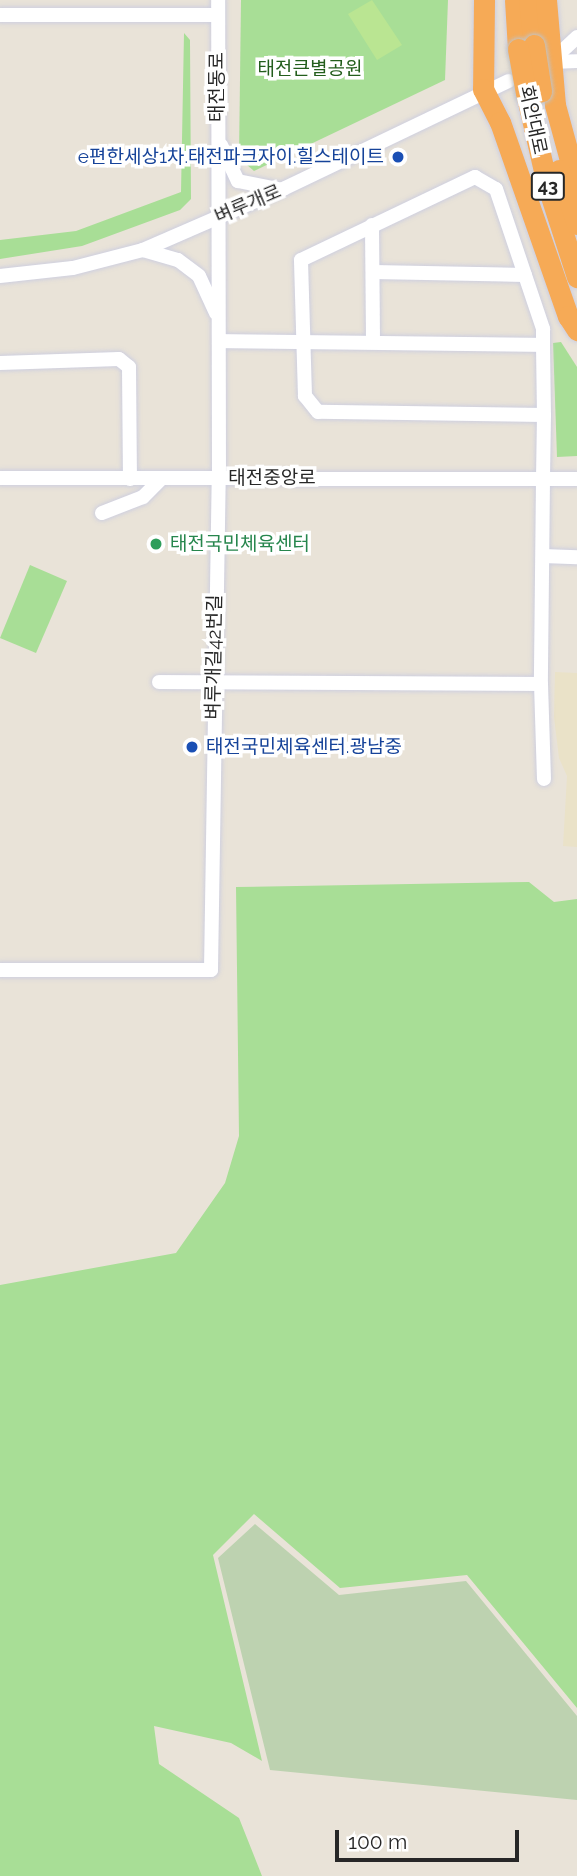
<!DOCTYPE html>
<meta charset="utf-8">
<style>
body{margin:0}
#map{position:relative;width:577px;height:1876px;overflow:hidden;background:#e9e3d8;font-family:Raleway,"Noto Sans KR",sans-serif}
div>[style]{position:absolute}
.education>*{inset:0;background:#eae2c8}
.green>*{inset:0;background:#a8de96}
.cemetery>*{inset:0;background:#bdd2b0}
.pitch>*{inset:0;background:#bae592}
.roads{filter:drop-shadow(0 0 2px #cecfdf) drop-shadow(0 0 2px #cecfdf)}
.minor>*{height:14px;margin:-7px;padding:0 7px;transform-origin:7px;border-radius:7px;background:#fff}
.highway>*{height:21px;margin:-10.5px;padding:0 10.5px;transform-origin:10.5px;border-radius:10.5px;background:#f6aa56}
.bridges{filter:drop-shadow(0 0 2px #c3c3c3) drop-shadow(0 0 2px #c3c3c3)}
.highway-bridge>*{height:21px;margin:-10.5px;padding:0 10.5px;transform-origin:10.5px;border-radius:10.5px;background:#f6aa56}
.dots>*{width:19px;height:19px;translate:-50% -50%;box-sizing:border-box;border:4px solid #fff;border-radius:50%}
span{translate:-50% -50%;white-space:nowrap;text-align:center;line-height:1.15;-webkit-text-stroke:7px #fff;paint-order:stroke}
.shield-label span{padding:2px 5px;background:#fff;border:2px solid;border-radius:5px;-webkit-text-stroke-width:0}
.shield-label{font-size:18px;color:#272727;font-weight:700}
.park-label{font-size:19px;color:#235e1c}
.street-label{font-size:19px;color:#272727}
.transit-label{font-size:19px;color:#164399}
.right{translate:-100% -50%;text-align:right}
.left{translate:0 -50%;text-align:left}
.leisure-label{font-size:19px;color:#27864d}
.scale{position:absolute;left:335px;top:1830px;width:184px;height:32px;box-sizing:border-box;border:4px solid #272727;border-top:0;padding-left:9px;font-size:21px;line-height:24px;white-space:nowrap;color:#272727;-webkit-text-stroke:5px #fff;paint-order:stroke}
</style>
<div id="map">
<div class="education">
<i style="clip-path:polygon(555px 672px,577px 673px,577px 847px,563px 846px,567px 776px,559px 758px,554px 717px)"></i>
</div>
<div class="green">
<i style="clip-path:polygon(241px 0,448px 0,445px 80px,254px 171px,239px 158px)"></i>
<i style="clip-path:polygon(184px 33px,190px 40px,191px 199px,180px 210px,82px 246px,0 259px,0 240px,76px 231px,181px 192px)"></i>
<i style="clip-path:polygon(561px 342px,577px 367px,577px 456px,557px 457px,553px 343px)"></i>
<i style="clip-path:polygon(30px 565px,67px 581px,36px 653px,0 638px)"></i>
<i style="clip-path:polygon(529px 882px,554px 902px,577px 899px,577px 1708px,467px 1575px,340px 1588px,254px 1514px,213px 1555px,262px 1761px,231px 1743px,154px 1726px,159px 1764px,239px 1818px,262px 1876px,0 1876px,0 1285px,176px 1253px,225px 1183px,239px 1136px,236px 887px)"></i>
</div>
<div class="cemetery">
<i style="clip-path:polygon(255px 1524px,339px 1595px,466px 1581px,577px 1716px,577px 1800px,270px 1770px,218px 1558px)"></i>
</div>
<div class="pitch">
<i style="clip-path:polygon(372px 0,402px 45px,377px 60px,348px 14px)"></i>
</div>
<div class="roads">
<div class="minor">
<i style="left:0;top:15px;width:217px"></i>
<i style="left:552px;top:62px;width:25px;rotate:-2deg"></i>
<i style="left:547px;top:65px;width:41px;rotate:-43deg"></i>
<i style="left:221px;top:145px;width:40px;rotate:65deg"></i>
<i style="left:238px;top:181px;width:41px;rotate:11.3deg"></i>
<i style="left:372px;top:225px;width:117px;rotate:89.5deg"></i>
<i style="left:143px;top:250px;width:36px;rotate:16deg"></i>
<i style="left:178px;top:260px;width:26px;rotate:37deg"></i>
<i style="left:199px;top:276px;width:41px;rotate:65.3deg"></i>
<i style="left:373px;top:272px;width:152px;rotate:1.1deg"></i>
<i style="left:0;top:276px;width:73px;rotate:-6.3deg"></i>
<i style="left:73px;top:268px;width:72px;rotate:-14.4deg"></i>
<i style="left:143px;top:250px;width:153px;rotate:-23.5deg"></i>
<i style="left:283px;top:189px;width:250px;rotate:-25.6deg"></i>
<i style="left:219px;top:341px;width:324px;rotate:0.7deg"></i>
<i style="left:0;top:363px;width:119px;rotate:-1.9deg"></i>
<i style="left:119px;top:359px;width:13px;rotate:39deg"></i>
<i style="left:129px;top:367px;width:112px;rotate:89.5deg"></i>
<i style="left:544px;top:415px;width:226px;rotate:-179.2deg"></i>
<i style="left:318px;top:412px;width:21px;rotate:-129deg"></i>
<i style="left:305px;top:396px;width:136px;rotate:-91.7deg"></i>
<i style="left:301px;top:260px;width:193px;rotate:-25.5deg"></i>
<i style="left:475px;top:177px;width:24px;rotate:30deg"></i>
<i style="left:496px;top:189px;width:148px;rotate:71.4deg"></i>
<i style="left:543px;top:329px;width:16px;rotate:90deg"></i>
<i style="left:543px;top:345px;width:70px;rotate:89.2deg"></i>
<i style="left:544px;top:415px;width:64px;rotate:90.9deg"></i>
<i style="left:543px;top:479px;width:205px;rotate:90.6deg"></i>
<i style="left:541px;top:684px;width:95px;rotate:88.2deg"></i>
<i style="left:0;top:478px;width:577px;rotate:0.1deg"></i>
<i style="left:102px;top:513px;width:44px;rotate:-21.3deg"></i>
<i style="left:143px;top:497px;width:25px;rotate:-45deg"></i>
<i style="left:543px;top:556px;width:34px;rotate:2deg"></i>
<i style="left:159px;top:682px;width:382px;rotate:0.3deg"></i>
<i style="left:0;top:970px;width:211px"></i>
<i style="left:211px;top:970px;width:492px;rotate:-89.1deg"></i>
<i style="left:219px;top:478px;width:478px;rotate:-90.1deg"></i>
</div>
<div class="highway">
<i style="left:484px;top:0;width:89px;rotate:90.6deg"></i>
<i style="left:483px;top:89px;width:37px;rotate:63deg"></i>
<i style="left:500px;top:122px;width:206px;rotate:70.7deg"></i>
<i style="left:568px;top:316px;width:17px;rotate:57deg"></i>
<i style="left:515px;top:0;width:49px;rotate:86.5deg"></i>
<i style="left:529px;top:0;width:45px;rotate:83.7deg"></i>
<i style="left:546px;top:0;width:105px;rotate:85.1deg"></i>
<i style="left:555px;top:105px;width:84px;rotate:74.8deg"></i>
<i style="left:526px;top:93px;width:93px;rotate:77deg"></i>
<i style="left:547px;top:184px;width:98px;rotate:72.1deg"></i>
<i style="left:559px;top:170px;width:57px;rotate:71.6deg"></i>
</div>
</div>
<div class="bridges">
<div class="highway-bridge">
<i style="left:534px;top:45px;width:47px;rotate:81.3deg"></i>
<i style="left:518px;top:49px;width:45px;rotate:79.7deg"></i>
</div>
</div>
<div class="dots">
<i style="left:398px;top:157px;background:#1a4fb4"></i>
<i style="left:156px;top:544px;background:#2e9e5b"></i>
<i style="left:192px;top:747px;background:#1a4fb4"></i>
</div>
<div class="shield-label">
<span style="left:548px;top:186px">43</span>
</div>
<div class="park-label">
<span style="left:310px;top:69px">태전큰별공원</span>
</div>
<div class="street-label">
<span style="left:217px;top:87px;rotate:-90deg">태전동로</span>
<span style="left:533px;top:120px;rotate:78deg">회안대로</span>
<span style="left:248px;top:204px;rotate:-23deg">벼루개로</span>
<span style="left:272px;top:478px">태전중앙로</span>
<span style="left:214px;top:657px;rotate:-89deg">벼루개길42번길</span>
</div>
<div class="transit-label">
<span class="right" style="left:384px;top:157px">e편한세상1차.태전파크자이.힐스테이트</span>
<span class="left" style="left:206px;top:747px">태전국민체육센터.광남중</span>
</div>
<div class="leisure-label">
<span class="left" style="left:170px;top:544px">태전국민체육센터</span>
</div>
<div class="scale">100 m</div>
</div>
